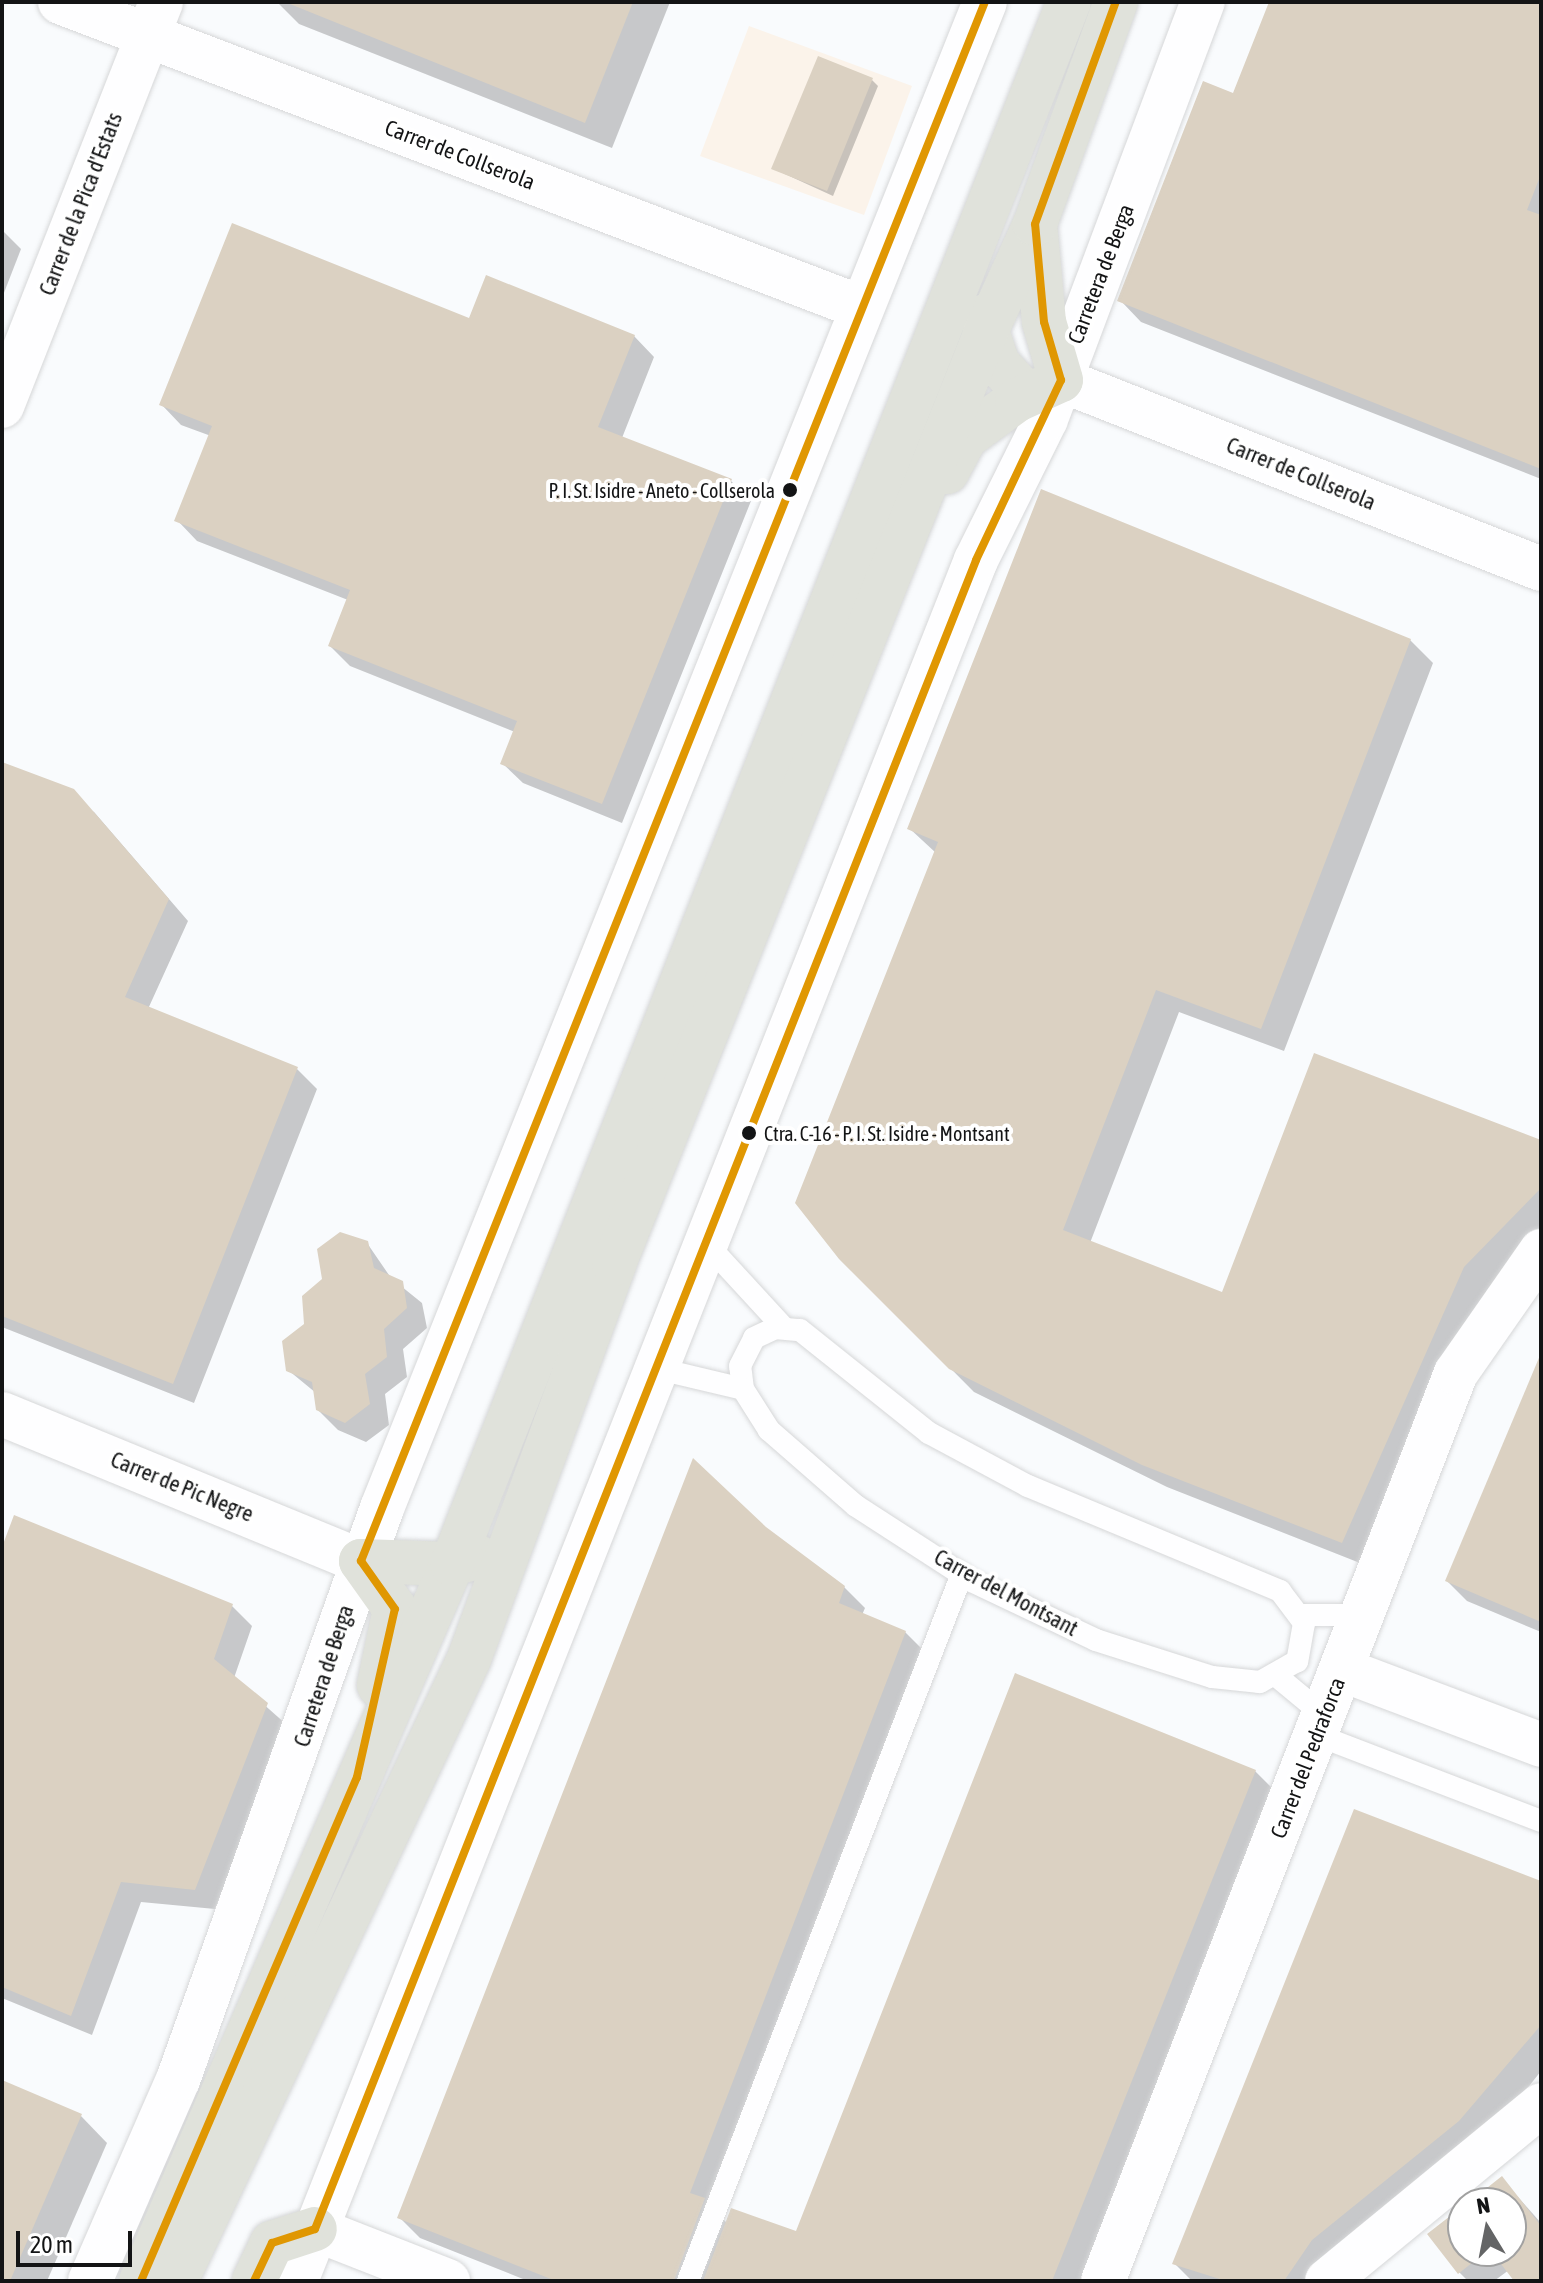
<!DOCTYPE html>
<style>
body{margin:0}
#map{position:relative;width:1543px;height:2283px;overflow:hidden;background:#f9fbfd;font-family:"Asap Condensed",sans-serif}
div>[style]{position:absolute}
.commercial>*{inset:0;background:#fbf3ea}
.shadow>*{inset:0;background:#0003}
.building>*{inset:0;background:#dbd1c2}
.roads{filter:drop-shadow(0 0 2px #d6d7d8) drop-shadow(0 0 2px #d6d7d8)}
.lane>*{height:22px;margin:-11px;padding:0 11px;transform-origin:11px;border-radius:11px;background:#fefeff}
.street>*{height:44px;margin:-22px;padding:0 22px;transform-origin:22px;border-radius:22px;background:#fefeff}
.primary>*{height:44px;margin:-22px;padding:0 22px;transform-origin:22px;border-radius:22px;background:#e0e2db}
.bus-1>*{height:8px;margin:-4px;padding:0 4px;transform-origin:4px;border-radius:4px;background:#e09702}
.dots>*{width:22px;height:22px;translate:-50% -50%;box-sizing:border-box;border:4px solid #fff;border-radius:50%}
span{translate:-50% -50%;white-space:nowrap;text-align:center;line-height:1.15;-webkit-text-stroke:8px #fff;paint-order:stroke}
.bus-label{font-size:20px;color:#131415}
.right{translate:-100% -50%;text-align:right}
.left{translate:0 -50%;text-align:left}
.street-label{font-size:22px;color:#131415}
.frame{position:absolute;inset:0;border:4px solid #131415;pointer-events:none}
.north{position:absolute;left:1447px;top:2187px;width:80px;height:80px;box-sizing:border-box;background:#fff;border:2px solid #a1a1a1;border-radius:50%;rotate:350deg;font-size:22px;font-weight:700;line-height:32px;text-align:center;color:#131415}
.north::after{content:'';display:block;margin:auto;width:28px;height:36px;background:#646566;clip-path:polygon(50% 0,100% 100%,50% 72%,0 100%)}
.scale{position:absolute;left:16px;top:2231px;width:116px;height:36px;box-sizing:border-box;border:4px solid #131415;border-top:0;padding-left:10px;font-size:24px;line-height:28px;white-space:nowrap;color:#131415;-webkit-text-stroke:6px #fff;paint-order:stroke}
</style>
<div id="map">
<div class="commercial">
<i style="clip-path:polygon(749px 26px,912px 86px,864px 215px,700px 156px)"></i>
</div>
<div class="shadow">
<i style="clip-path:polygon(277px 2px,670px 2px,612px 148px,299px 24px)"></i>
<i style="clip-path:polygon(1271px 2px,1541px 2px,1541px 479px,1141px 322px,1120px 300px,1234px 96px)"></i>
<i style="clip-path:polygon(872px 80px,878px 86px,833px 196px,774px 169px)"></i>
<i style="clip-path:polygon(2px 230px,21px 249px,2px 298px)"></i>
<i style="clip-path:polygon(470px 320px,634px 336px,654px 357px,622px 438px,731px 481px,751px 501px,622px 823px,523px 783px,502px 763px,515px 732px,350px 666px,330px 646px,348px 600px,197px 541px,177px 520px,211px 436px,181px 425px,161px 404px)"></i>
<i style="clip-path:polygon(1410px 640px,1433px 663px,1284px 1051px,1179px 1012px,1090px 1243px,1224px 1294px,1541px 1142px,1541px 1234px,1487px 1290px,1365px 1565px,1167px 1487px,974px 1392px,841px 1258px,936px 853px,909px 828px)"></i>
<i style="clip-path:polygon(2px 764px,94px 812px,188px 921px,148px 1009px,297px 1069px,317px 1089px,194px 1403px,2px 1327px)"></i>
<i style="clip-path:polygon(367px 1243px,391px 1278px,422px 1303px,427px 1328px,403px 1349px,407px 1377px,385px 1394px,389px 1425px,366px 1442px,338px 1430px,317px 1409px,316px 1393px,288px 1370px,306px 1325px)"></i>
<i style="clip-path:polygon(1541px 1355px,1541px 1632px,1467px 1601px,1447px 1581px)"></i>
<i style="clip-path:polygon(764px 1529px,844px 1587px,865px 1608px,862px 1615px,905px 1632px,926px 1653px,712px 2208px,727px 2223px,797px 2234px,1255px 1771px,1276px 1792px,1081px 2281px,528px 2281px,420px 2238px,399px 2217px)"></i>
<i style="clip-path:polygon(2px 1552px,232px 1606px,252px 1626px,234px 1678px,287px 1725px,215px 1909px,141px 1902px,92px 2035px,2px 1998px)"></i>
<i style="clip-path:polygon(1541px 1884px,1541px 2071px,1530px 2085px,1479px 2141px,1318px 2281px,1192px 2281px,1174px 2263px)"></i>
<i style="clip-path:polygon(2px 2082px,81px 2116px,107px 2143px,47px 2281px,2px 2281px)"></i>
<i style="clip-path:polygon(1502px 2179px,1541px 2223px,1541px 2281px,1517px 2281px,1509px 2270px,1494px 2281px,1468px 2281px,1459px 2272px,1463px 2209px,1463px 2251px,1511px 2251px,1511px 2203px,1471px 2203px)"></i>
</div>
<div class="building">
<i style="clip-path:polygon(285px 2px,633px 2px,585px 123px)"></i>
<i style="clip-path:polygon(1269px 2px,1541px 2px,1541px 174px,1527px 210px,1541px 215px,1541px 469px,1117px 301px,1203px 81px,1233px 93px)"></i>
<i style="clip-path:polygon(818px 56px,873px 78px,827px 191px,771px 169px)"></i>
<i style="clip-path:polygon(232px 223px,469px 318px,486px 275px,635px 335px,598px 427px,732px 479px,602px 804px,500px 764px,517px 721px,328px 646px,350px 590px,174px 521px,212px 426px,159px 405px)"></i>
<i style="clip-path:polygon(1041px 489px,1411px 639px,1261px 1029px,1156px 990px,1063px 1230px,1222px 1292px,1314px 1053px,1541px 1140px,1541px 1188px,1464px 1267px,1342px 1543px,1142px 1465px,949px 1369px,839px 1259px,795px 1203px,938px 842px,907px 829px)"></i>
<i style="clip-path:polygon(2px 762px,74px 789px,169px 899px,125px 997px,298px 1067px,173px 1384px,2px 1316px)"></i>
<i style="clip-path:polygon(340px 1232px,368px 1241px,374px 1268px,403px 1281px,407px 1308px,384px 1329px,387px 1357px,365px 1374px,370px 1404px,345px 1423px,316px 1410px,312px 1382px,286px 1371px,282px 1341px,304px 1324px,302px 1296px,322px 1279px,317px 1249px)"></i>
<i style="clip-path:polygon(1541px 1353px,1541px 1622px,1445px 1581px)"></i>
<i style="clip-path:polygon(693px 1458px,766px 1527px,845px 1586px,839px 1603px,906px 1631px,690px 2193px,705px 2198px,674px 2281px,556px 2281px,397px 2218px)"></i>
<i style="clip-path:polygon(14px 1515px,233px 1604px,214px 1659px,268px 1703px,195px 1890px,121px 1882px,71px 2016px,2px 1987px,2px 1547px)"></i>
<i style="clip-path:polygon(1015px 1673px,1256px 1770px,1052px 2281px,703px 2281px,731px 2208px,796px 2231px)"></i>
<i style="clip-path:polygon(1354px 1809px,1541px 1881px,1541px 2025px,1459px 2121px,1312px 2240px,1284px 2281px,1226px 2281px,1172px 2264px)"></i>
<i style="clip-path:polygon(2px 2080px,82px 2114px,10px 2281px,2px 2281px)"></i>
<i style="clip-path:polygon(1502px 2176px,1541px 2226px,1541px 2281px,1514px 2281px,1491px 2251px,1511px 2251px,1511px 2203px,1468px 2203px)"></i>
<i style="clip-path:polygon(1463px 2206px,1463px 2251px,1487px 2251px,1458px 2274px,1427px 2234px)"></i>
</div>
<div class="roads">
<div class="lane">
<i style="left:704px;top:1241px;width:117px;rotate:47.4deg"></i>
<i style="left:775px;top:1328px;width:25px;rotate:5deg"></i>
<i style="left:800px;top:1330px;width:165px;rotate:38.6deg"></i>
<i style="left:929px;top:1433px;width:112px;rotate:28.2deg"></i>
<i style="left:1028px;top:1486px;width:273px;rotate:22.6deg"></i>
<i style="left:1280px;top:1591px;width:40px;rotate:53deg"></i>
<i style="left:1304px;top:1623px;width:39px;rotate:100deg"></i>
<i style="left:1297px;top:1661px;width:43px;rotate:150.4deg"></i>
<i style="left:1260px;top:1682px;width:48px;rotate:-174.1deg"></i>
<i style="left:1212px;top:1677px;width:122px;rotate:-162.3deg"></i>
<i style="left:1096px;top:1640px;width:137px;rotate:-154.6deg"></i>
<i style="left:972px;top:1581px;width:138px;rotate:-147.1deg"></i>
<i style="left:856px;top:1506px;width:116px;rotate:-138.9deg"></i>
<i style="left:769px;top:1430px;width:49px;rotate:-122.4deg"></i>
<i style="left:743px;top:1389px;width:23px;rotate:-97deg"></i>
<i style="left:740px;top:1366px;width:31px;rotate:-63deg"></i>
<i style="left:754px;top:1338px;width:23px;rotate:-25deg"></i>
<i style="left:655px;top:1368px;width:90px;rotate:13.4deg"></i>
<i style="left:1301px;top:1615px;width:63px"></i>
<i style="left:1279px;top:1678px;width:60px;rotate:39.6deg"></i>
<i style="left:1317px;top:1735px;width:240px;rotate:21deg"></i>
<i style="left:688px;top:2281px;width:758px;rotate:-68.82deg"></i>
</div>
<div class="street">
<i style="left:60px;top:2px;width:856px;rotate:20.87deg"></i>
<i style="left:1061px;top:380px;width:516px;rotate:21.49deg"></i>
<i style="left:2px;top:406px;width:434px;rotate:-68.5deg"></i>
<i style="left:2px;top:1414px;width:388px;rotate:22.3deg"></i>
<i style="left:1343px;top:1670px;width:212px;rotate:20.7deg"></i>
<i style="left:315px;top:2229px;width:143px;rotate:21.4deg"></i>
<i style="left:90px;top:2281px;width:219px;rotate:-66.4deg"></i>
<i style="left:178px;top:2080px;width:607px;rotate:-70.37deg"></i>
<i style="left:382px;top:1508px;width:1622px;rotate:-68.18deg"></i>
<i style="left:296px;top:2281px;width:1850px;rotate:-68.44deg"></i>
<i style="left:976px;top:560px;width:157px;rotate:-63.6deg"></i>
<i style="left:1046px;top:419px;width:446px;rotate:-69.4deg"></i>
<i style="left:1103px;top:2281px;width:974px;rotate:-68.76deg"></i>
<i style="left:1456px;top:1373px;width:149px;rotate:-55.1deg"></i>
<i style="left:1327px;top:2281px;width:277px;rotate:-39.4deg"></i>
</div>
<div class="primary">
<i style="left:982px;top:317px;width:50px;rotate:71.2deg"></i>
<i style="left:998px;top:364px;width:42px;rotate:46.9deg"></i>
<i style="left:947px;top:472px;width:40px;rotate:-62deg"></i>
<i style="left:966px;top:437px;width:63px;rotate:-36deg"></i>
<i style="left:1017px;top:400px;width:48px;rotate:-24.4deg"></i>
<i style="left:1061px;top:380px;width:60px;rotate:-106.3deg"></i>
<i style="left:1044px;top:322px;width:98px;rotate:-95.2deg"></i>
<i style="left:361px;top:1561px;width:91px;rotate:1.9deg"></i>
<i style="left:452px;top:1564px;width:27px;rotate:-15deg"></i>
<i style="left:361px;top:1561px;width:59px;rotate:54.7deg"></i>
<i style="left:395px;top:1609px;width:78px;rotate:101.9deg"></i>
<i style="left:141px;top:2281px;width:782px;rotate:-66.55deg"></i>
<i style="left:452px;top:1564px;width:1679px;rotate:-68.45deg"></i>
<i style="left:176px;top:2281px;width:688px;rotate:-64.78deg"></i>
<i style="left:469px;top:1659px;width:421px;rotate:-69.8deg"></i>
<i style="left:614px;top:1264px;width:1003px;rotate:-68.24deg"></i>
<i style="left:986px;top:332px;width:119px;rotate:-65.6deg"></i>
<i style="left:1035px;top:224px;width:236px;rotate:-70deg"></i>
<i style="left:254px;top:2281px;width:42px;rotate:-64.7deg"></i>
<i style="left:272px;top:2243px;width:45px;rotate:-18deg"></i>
</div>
</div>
<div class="bus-1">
<i style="left:141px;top:2281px;width:548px;rotate:-66.8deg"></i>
<i style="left:357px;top:1777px;width:172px;rotate:-77.3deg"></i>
<i style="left:395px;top:1609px;width:59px;rotate:-125.3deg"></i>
<i style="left:361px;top:1561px;width:1679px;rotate:-68.19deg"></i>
<i style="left:254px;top:2281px;width:42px;rotate:-64.7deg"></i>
<i style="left:272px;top:2243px;width:45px;rotate:-18deg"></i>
<i style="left:315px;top:2229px;width:1795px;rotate:-68.39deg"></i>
<i style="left:976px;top:560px;width:199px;rotate:-64.7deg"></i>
<i style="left:1061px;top:380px;width:60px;rotate:-106.3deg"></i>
<i style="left:1044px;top:322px;width:98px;rotate:-95.2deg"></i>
<i style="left:1035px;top:224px;width:236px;rotate:-70deg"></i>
</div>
<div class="dots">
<i style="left:790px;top:490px;background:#131415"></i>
<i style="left:749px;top:1133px;background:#131415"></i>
</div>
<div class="bus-label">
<span class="right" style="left:775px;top:490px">P. I. St. Isidre - Aneto - Collserola</span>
<span class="left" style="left:764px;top:1133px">Ctra. C-16 - P. I. St. Isidre - Montsant</span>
</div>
<div class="street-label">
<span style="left:460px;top:155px;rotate:21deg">Carrer de Collserola</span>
<span style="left:81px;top:204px;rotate:-69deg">Carrer de la Pica d'Estats</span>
<span style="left:1101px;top:274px;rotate:-69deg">Carretera de Berga</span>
<span style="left:1301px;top:474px;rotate:22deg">Carrer de Collserola</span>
<span style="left:182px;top:1487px;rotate:22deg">Carrer de Pic Negre</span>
<span style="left:1006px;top:1593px;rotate:28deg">Carrer del Montsant</span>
<span style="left:324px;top:1676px;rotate:-72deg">Carretera de Berga</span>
<span style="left:1308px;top:1758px;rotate:-69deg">Carrer del Pedraforca</span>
</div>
<div class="frame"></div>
<div class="north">N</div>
<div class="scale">20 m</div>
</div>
